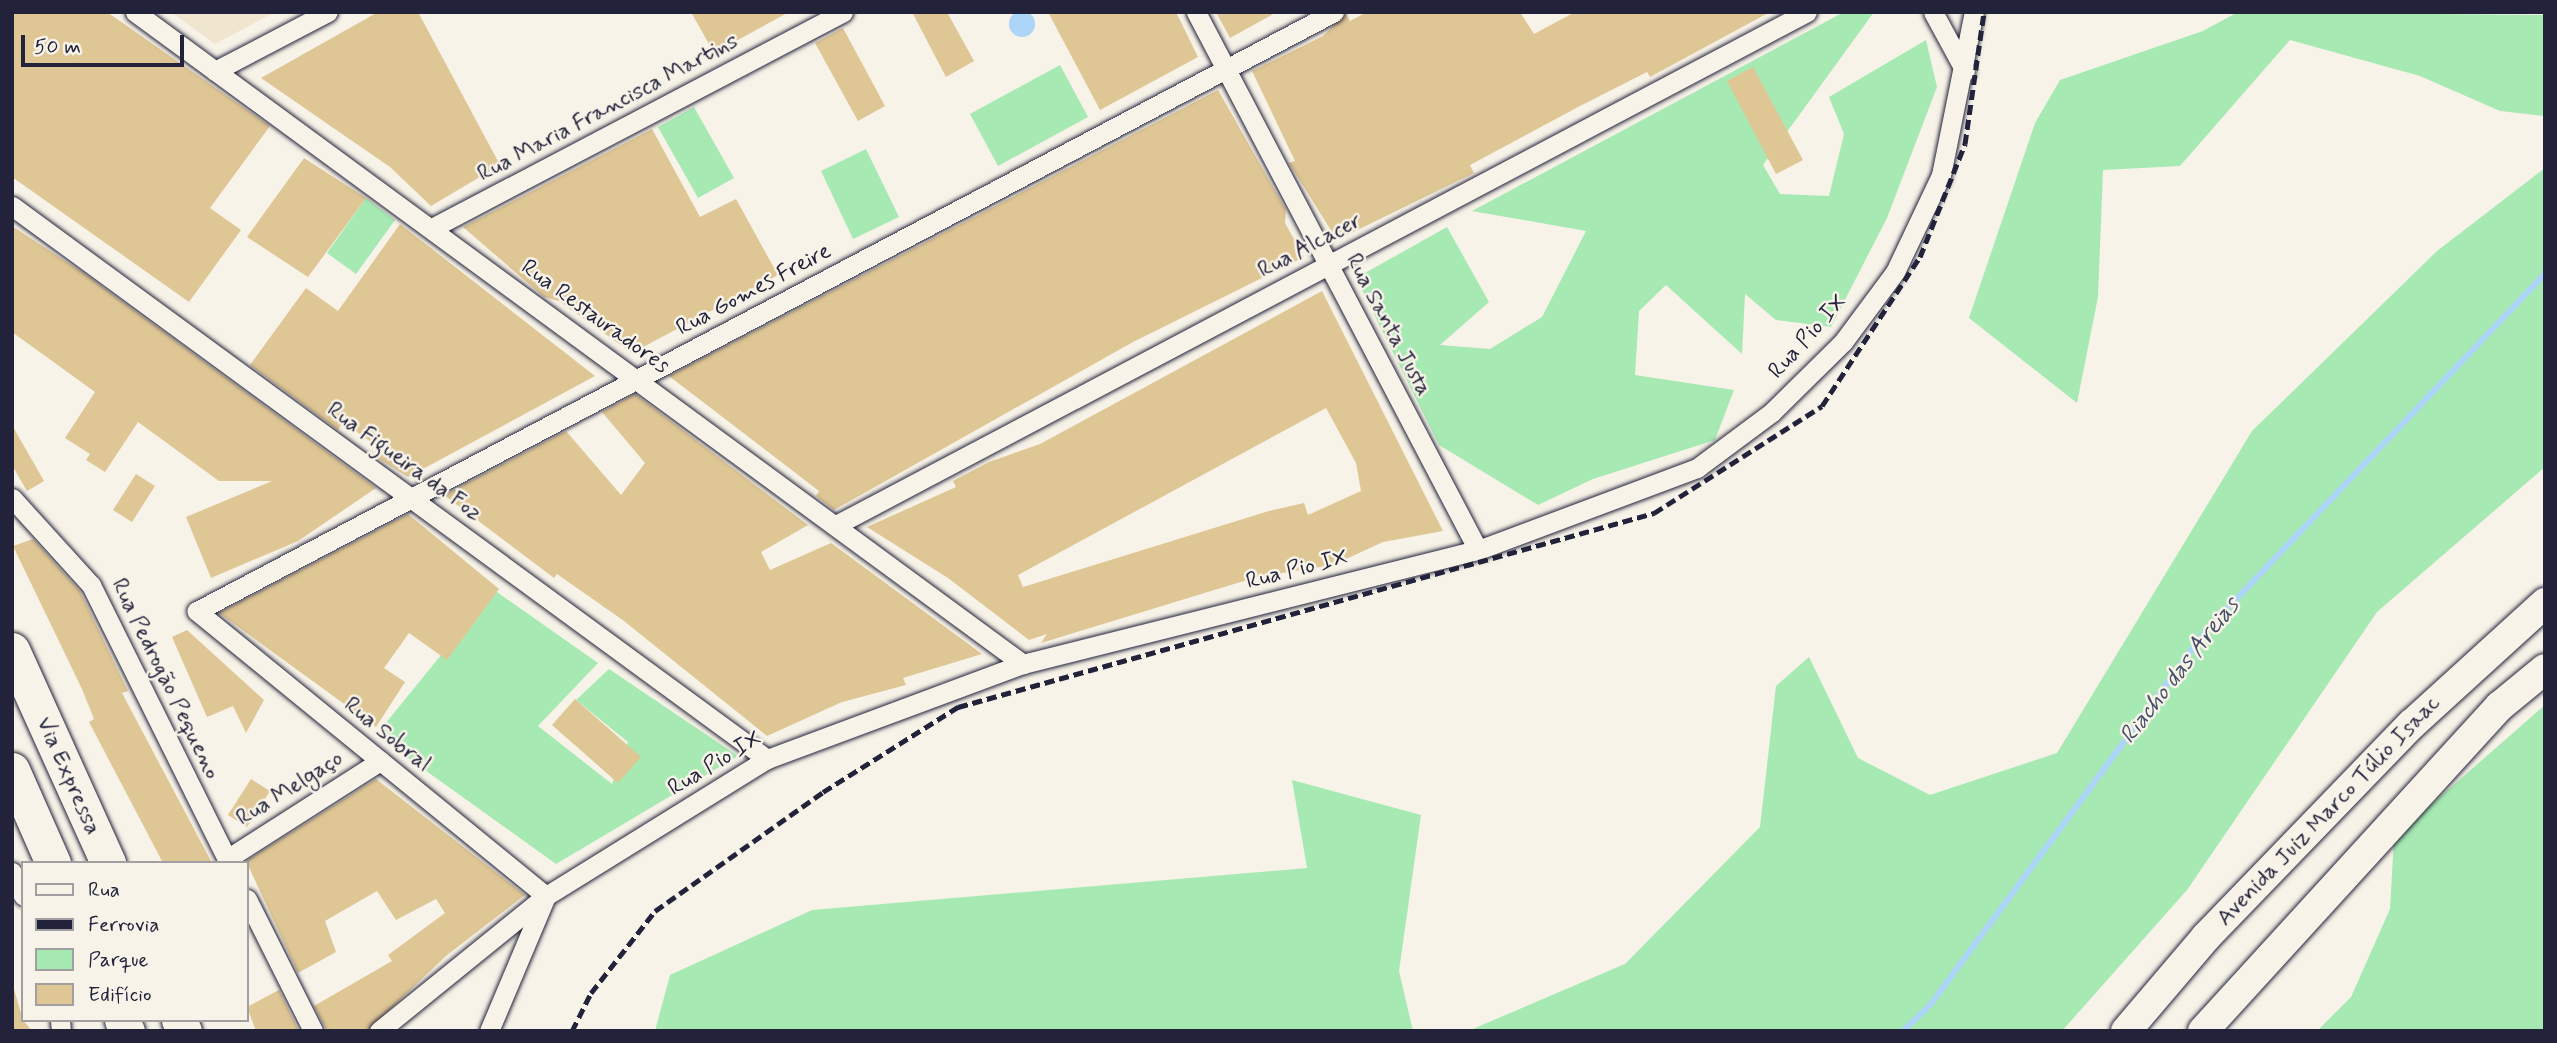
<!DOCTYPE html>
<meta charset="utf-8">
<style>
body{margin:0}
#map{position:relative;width:2557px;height:1043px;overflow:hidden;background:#f7f3e8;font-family:Mynerve,sans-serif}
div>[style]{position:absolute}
.built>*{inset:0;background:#f0e6cf}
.green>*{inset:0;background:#a7e9b3}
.water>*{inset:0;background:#acd5f7}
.round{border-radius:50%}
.stream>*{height:6px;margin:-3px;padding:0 3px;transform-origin:3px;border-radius:3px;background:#acd5f7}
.building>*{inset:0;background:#dfc695}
.roads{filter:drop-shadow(0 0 2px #22223b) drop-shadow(0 0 2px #22223b)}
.street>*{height:19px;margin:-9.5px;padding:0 9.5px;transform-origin:9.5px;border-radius:9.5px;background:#f7f3e8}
.primary>*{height:30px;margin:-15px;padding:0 15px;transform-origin:15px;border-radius:15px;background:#f7f3e8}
.highway>*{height:35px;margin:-17.5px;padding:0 17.5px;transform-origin:17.5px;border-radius:17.5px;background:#f7f3e8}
.rail>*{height:5px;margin-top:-2.5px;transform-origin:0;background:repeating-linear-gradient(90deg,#22223b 0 10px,transparent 0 15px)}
span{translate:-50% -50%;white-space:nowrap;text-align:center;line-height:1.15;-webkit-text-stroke:5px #f7f3e8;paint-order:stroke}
.street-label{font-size:23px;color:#22223b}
.water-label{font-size:24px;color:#444f6a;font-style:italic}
.frame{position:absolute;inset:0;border:14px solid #22223b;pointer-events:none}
.legend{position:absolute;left:21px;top:861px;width:228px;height:161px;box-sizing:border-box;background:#f7f3e8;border:2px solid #a29fa3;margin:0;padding:9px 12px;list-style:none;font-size:21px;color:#22223b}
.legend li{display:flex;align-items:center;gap:14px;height:35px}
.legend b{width:35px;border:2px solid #a29fa3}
.scale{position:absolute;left:21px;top:35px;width:163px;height:32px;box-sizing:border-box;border:4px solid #22223b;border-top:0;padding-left:9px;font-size:21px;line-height:24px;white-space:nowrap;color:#22223b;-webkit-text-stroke:5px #f7f3e8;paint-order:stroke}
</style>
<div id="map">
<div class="built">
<i style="clip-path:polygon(171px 12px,275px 12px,215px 44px)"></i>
</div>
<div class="green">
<i style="clip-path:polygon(1844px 12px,1874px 12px,1763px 165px,1780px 194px,1829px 196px,1844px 134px,1829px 97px,1926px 40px,1937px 87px,1887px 218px,1831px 327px,1776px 320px,1745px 294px,1742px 354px,1666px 285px,1639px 311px,1635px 375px,1734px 390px,1715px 440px,1593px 479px,1538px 505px,1439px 445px,1356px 278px,1447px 227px,1489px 302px,1440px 345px,1490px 349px,1542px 317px,1586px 231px,1472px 211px)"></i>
<i style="clip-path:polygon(2238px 12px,2545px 15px,2545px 116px,2500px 111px,2420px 76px,2290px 40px,2180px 166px,2103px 170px,2098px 297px,2077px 403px,1969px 318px,2035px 123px,2060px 80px,2203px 31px)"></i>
<i style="clip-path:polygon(1060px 65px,1088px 117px,998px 166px,970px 114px)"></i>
<i style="clip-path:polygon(694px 107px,734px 178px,698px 198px,658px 127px)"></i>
<i style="clip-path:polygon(866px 149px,899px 217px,853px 239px,821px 171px)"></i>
<i style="clip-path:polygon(2545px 168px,2545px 467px,2377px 612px,2187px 890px,2062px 1031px,1468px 1031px,1625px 964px,1760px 827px,1776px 686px,1809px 657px,1858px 758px,1930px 795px,2057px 753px,2252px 431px,2437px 251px)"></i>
<i style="clip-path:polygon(366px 198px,395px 220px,356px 274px,327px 253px)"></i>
<i style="clip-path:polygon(494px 590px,598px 663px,538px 726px,612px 784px,628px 742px,576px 700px,609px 669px,738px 756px,556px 864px,376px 735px)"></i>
<i style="clip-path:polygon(2545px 705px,2545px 1031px,2317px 1031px,2351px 997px,2390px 909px,2394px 837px)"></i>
<i style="clip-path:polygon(1292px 780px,1421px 815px,1399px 971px,1413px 1031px,655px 1031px,670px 975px,812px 910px,1307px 868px)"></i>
</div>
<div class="water">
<i class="round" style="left:1009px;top:11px;width:26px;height:26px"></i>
</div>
<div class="stream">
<i style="left:1903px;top:1031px;width:37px;rotate:-44deg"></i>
<i style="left:1930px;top:1005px;width:463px;rotate:-53.6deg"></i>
<i style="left:2205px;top:632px;width:494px;rotate:-46.5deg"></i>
</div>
<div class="building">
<i style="clip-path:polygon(12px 12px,107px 12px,270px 126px,210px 208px,241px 230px,189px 302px,12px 177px)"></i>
<i style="clip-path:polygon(378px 12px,418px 12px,500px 165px,431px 206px,390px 167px,261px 78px)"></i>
<i style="clip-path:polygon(691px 12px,789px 12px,714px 53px)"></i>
<i style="clip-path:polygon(912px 12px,947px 12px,974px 61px,946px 77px)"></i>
<i style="clip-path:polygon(1048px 12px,1176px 12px,1198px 57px,1100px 110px)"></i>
<i style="clip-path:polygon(1216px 12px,1277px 12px,1230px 38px)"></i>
<i style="clip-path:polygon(1367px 12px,1520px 12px,1534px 34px,1575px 12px,1770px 12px,1650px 77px,1647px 72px,1580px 106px,1470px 165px,1474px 173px,1337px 240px,1289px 163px,1295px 161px,1252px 71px,1323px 36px,1346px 13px,1350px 21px)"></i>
<i style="clip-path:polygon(843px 28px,885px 106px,858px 121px,815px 43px)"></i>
<i style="clip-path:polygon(1753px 67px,1803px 160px,1776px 174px,1727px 81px)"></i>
<i style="clip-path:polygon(1218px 90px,1286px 210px,1285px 223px,1304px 257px,1133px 342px,834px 510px,816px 496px,819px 491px,669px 376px)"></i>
<i style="clip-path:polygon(652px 129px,700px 217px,736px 199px,778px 275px,632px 353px,559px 301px,544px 297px,463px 227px)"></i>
<i style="clip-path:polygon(304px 158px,366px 198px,308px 277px,247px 237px)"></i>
<i style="clip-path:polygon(400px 224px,595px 376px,408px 477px,376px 457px,381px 449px,343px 422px,338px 430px,250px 365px,306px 288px,338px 311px)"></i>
<i style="clip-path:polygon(12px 226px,82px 272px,376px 488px,298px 541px,211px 578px,186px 517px,272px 481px,219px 481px,138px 422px,105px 472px,86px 460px,90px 454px,65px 438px,95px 392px,12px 332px)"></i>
<i style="clip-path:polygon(evenodd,1322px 291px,1443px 531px,1383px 542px,1333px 565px,1257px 577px,1041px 643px,1047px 634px,1029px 640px,948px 578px,867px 527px,956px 487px,953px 481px,989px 462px,1040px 444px,1322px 291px,1326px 408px,1356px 463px,1361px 491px,1308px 515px,1304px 503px,1269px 511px,1023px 587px,1018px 575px,1326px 408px)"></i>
<i style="clip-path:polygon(635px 394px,808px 525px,761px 552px,770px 570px,831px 543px,982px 654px,903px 678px,906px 685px,842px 702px,767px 736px,624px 621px,557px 574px,554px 578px,444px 495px,566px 431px,621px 495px,645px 463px,602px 412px)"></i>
<i style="clip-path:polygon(12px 425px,44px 481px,27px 491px,12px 465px)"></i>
<i style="clip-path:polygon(136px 474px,155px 486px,132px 522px,113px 510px)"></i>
<i style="clip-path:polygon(408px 514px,499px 589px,447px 660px,409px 633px,384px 668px,405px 682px,376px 727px,219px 613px)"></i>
<i style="clip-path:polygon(33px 539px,80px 591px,128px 691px,122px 693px,212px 863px,163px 863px,89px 722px,94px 719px,82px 689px,13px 546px)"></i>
<i style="clip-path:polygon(187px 630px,264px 700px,246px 733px,233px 706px,207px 717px,172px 637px)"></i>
<i style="clip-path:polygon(575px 699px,641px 757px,618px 783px,552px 725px)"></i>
<i style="clip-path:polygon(251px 779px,270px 791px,247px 827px,228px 815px)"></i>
<i style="clip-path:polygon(376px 779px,525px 895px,447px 955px,367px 1031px,327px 1031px,314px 1006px,392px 961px,388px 955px,445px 913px,436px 899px,396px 920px,377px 891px,325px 921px,336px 952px,298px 973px,246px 861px)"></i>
<i style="clip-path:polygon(12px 982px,23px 1020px,32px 1031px,12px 1031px)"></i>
<i style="clip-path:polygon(279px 990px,299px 1031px,256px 1031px,247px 1007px)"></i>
</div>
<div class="roads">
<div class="street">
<i style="left:135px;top:12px;width:1102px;rotate:36.29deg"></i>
<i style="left:1196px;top:12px;width:607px;rotate:62.34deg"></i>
<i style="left:1933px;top:12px;width:67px;rotate:61.5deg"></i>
<i style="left:215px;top:71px;width:127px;rotate:-27.6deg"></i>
<i style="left:12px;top:206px;width:936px;rotate:36.22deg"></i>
<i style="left:432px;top:228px;width:464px;rotate:-27.7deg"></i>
<i style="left:12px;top:498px;width:118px;rotate:47.8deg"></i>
<i style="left:91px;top:585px;width:310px;rotate:63.6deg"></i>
<i style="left:836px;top:525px;width:1098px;rotate:-27.85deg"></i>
<i style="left:227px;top:859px;width:182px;rotate:-32.6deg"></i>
<i style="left:12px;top:872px;width:26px;rotate:65deg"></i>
<i style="left:247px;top:899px;width:148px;rotate:63.4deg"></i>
<i style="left:60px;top:1020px;width:11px;rotate:85deg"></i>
<i style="left:379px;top:1031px;width:215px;rotate:-39deg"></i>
<i style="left:546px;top:896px;width:451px;rotate:-140.8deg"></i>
<i style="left:197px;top:611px;width:1285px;rotate:-27.78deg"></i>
<i style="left:489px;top:1031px;width:147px;rotate:-67.1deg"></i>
<i style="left:546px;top:896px;width:260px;rotate:-31.8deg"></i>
<i style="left:767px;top:759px;width:273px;rotate:-20.4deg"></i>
<i style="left:1023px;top:664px;width:469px;rotate:-14.1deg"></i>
<i style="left:1478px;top:550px;width:234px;rotate:-20.5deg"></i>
<i style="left:1697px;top:468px;width:94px;rotate:-36.7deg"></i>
<i style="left:1772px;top:412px;width:100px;rotate:-44.6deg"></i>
<i style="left:1843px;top:342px;width:87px;rotate:-53.4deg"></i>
<i style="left:1895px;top:272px;width:107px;rotate:-64.6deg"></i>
<i style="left:1941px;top:175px;width:166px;rotate:-78.6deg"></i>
</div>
<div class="primary">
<i style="left:2126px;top:1031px;width:123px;rotate:-49.6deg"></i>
<i style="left:2206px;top:937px;width:296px;rotate:-46deg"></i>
<i style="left:2412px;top:724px;width:180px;rotate:-42.3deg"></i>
<i style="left:2203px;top:1031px;width:440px;rotate:-47.6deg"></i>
<i style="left:2500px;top:706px;width:58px;rotate:-39.4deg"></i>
</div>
<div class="highway">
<i style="left:12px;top:650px;width:234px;rotate:65.7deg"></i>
<i style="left:12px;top:770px;width:102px;rotate:66.2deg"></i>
<i style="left:122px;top:1020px;width:12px;rotate:66deg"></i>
<i style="left:179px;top:1020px;width:12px;rotate:66deg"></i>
</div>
</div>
<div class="rail">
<i style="left:572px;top:1031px;width:42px;rotate:-63.4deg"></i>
<i style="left:591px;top:993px;width:104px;rotate:-52deg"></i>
<i style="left:655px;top:911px;width:206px;rotate:-35.3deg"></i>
<i style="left:823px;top:792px;width:160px;rotate:-32.2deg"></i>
<i style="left:958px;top:707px;width:723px;rotate:-15.58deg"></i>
<i style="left:1654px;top:513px;width:199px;rotate:-32.5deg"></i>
<i style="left:1822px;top:406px;width:178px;rotate:-56.7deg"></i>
<i style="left:1920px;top:257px;width:122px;rotate:-68.3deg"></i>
<i style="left:1965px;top:144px;width:133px;rotate:-81.8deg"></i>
</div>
<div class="street-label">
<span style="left:608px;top:108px;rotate:-28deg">Rua Maria Francisca Martins</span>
<span style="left:1310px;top:246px;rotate:-28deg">Rua Alcacer</span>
<span style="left:754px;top:290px;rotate:-28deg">Rua Gomes Freire</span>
<span style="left:595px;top:317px;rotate:36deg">Rua Restauradores</span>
<span style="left:1388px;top:325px;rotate:62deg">Rua Santa Justa</span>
<span style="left:1808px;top:337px;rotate:-48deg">Rua Pio IX</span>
<span style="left:404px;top:462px;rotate:36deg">Rua Figueira da Foz</span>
<span style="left:1297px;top:570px;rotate:-14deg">Rua Pio IX</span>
<span style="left:165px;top:679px;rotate:64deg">Rua Pedrogão Pequeno</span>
<span style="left:387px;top:735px;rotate:39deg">Rua Sobral</span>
<span style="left:715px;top:764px;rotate:-31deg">Rua Pio IX</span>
<span style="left:68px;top:776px;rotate:66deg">Via Expressa</span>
<span style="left:290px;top:789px;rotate:-32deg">Rua Melgaço</span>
<span style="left:2329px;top:811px;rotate:-46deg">Avenida Juiz Marco Túlio Isaac</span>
</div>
<div class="water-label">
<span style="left:2180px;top:671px;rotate:-52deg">Riacho das Areias</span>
</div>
<div class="frame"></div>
<ul class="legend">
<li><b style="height:9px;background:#f7f3e8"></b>Rua</li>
<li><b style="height:9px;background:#22223b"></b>Ferrovia</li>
<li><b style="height:19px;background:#a7e9b3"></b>Parque</li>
<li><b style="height:19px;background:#dfc695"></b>Edifício</li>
</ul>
<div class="scale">50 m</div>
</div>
